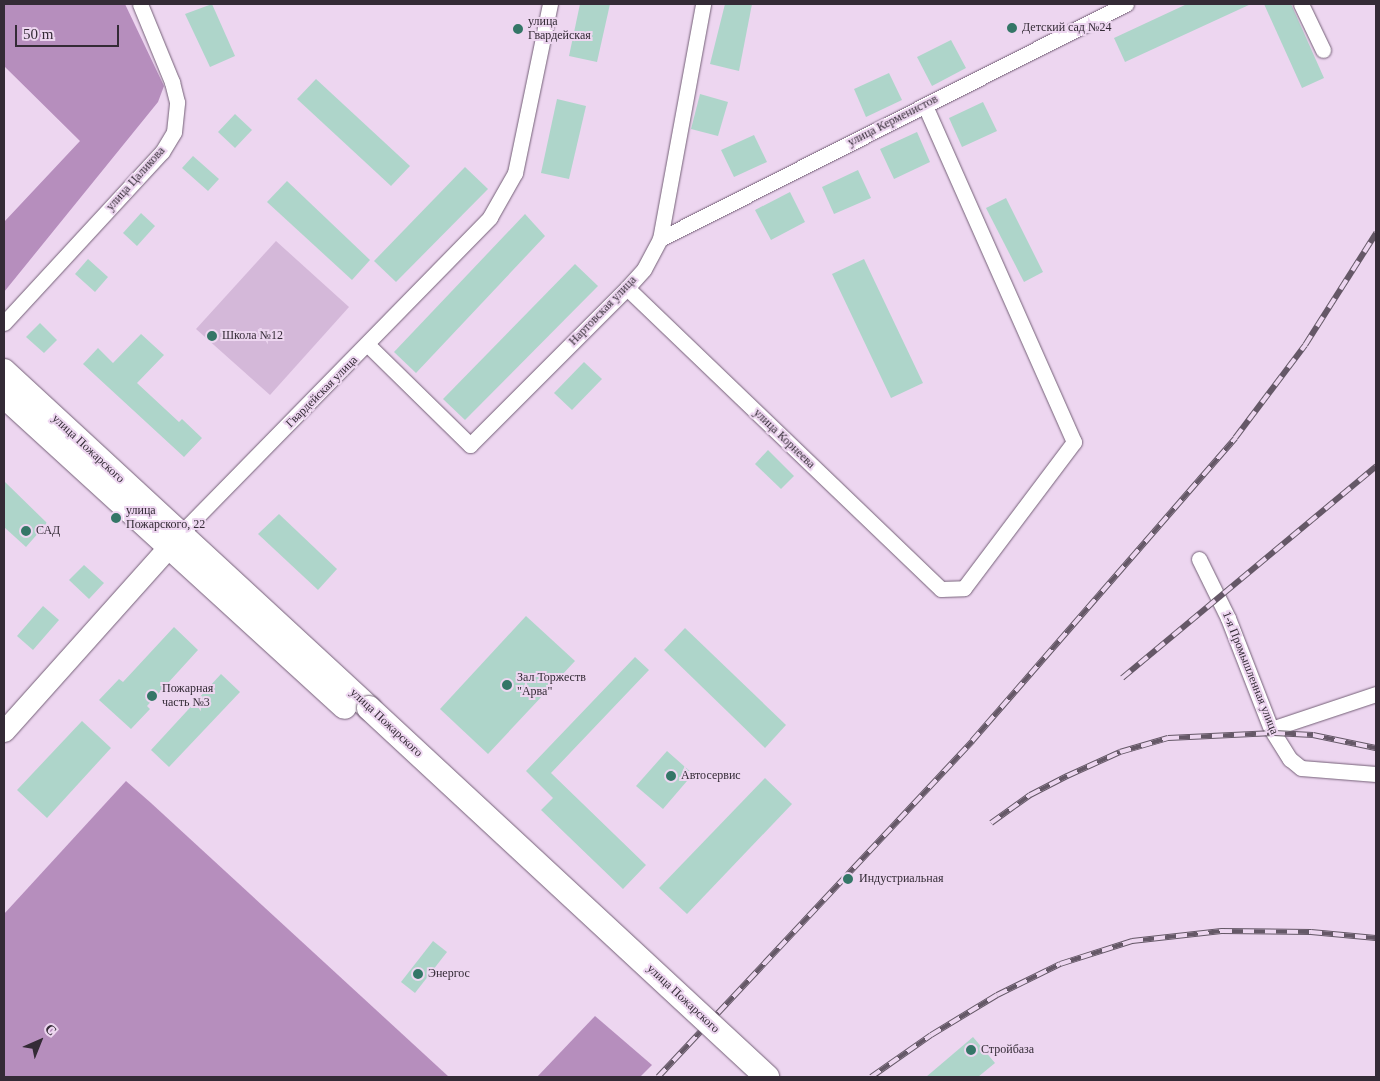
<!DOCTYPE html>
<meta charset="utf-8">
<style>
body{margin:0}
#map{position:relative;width:1380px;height:1081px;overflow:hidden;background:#edd6f0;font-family:"Times New Roman",serif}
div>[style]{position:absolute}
.green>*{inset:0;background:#d4b8d9}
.forest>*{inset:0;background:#b68ebd}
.building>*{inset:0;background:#aed5ca}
.roads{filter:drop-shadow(0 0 1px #746077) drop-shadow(0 0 1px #746077)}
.street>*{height:15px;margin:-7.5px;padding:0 7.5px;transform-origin:7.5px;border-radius:7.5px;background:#fff}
.secondary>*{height:21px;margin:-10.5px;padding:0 10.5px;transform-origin:10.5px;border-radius:10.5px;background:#fff}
.primary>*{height:24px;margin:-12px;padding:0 12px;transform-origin:12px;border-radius:12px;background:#fff}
.rail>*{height:5.5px;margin-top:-2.75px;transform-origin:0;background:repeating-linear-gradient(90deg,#edd6f0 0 11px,#655867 0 22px);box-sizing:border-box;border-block:1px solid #655867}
.bridges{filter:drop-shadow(0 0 1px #746077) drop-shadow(0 0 1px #746077)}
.primary-bridge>*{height:24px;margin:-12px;padding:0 12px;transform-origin:12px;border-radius:12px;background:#fff}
.dots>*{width:14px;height:14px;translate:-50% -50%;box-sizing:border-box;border:2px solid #edd6f0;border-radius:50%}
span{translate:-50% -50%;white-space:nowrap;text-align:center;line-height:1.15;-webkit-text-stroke:4px #edd6f0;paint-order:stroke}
.poi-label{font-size:12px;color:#342b36}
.left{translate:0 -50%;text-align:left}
.street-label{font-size:12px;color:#342b36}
.frame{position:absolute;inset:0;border:5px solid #342b36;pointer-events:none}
.north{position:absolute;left:15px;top:1016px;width:50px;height:50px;-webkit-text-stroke:4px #edd6f0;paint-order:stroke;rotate:44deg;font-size:14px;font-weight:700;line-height:20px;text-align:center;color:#342b36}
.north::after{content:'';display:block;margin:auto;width:18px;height:22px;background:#342b36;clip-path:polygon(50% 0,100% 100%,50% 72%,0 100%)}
.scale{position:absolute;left:15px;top:25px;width:104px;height:22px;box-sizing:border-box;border:2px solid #342b36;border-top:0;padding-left:6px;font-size:15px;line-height:18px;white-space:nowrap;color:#342b36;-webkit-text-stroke:4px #edd6f0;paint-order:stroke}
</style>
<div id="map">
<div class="green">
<i style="clip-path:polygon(276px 241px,349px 307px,270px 395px,196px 329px)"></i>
</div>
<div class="forest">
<i style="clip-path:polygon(4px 4px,125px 4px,164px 86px,158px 102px,4px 292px,4px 222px,80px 141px,4px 66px)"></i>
<i style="clip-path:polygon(126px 781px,151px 803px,449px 1077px,4px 1077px,4px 914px)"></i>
<i style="clip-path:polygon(595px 1016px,652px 1065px,640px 1077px,537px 1077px)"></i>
</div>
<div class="building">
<i style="clip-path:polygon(212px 4px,235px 56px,210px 67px,185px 14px)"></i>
<i style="clip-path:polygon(580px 4px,610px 4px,597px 62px,569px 56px)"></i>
<i style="clip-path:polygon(725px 4px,752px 4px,739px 71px,710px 64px)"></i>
<i style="clip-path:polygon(1187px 4px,1251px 4px,1125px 62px,1114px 38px)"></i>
<i style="clip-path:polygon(1264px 4px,1291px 4px,1324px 78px,1302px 88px)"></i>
<i style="clip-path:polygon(951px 40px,966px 68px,932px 86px,917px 57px)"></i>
<i style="clip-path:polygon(889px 73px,902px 100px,866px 117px,854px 89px)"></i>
<i style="clip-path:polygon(316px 79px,410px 166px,391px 186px,297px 99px)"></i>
<i style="clip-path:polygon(700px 94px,728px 102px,718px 136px,691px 129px)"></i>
<i style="clip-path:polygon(557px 99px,586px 106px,569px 179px,541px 173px)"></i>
<i style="clip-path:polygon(983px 102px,997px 131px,962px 147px,949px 118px)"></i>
<i style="clip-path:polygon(235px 114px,252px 130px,235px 148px,218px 132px)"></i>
<i style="clip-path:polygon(917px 132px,930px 162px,894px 179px,880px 149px)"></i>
<i style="clip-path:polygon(754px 135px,767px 162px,734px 177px,721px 150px)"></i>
<i style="clip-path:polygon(193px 156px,219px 179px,208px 191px,182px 168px)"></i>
<i style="clip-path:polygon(465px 167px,488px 189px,396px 282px,374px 261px)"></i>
<i style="clip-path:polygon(858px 170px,871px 198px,834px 214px,822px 187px)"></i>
<i style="clip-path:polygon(287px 181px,370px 260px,352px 280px,267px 202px)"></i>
<i style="clip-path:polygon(790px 192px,805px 222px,771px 240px,755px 210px)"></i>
<i style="clip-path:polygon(1006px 198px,1043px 272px,1024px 282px,986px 208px)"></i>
<i style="clip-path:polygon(141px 213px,155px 226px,137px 246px,123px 233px)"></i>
<i style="clip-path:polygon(525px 214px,545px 236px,416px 373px,394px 352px)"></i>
<i style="clip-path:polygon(88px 259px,108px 277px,95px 292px,75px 274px)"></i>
<i style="clip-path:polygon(864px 259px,923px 383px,891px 398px,832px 274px)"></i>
<i style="clip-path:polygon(575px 264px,598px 286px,465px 420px,443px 399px)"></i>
<i style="clip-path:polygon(40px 323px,57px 340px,44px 353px,26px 337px)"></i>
<i style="clip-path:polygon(141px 334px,164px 355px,137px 383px,179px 422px,182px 419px,202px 438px,184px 457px,83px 364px,98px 348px,113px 363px)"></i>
<i style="clip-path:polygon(584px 362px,602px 379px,572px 410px,554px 393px)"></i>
<i style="clip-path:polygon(768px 450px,794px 476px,781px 489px,755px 464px)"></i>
<i style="clip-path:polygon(4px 481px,47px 523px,26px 547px,4px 527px)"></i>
<i style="clip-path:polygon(279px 514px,337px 569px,318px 590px,258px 534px)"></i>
<i style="clip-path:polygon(84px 565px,104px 583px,89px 599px,69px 580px)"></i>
<i style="clip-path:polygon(43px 606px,59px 620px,33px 650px,17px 636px)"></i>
<i style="clip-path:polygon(526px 616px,575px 661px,488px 754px,440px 709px)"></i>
<i style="clip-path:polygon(174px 627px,198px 650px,147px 706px,150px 709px,131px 729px,99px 700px,119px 679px,123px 682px)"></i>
<i style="clip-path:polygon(685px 628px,786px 725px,765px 748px,664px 650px)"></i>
<i style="clip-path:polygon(635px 657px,649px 670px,551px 773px,646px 865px,623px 889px,541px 810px,553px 798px,526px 771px)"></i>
<i style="clip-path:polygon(221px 674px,240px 692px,169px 767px,151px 750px)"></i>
<i style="clip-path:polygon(82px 721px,111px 748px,47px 818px,17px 790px)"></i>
<i style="clip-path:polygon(667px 751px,693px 774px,663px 809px,636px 786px)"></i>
<i style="clip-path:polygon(765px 778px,792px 804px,687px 914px,659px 888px)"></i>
<i style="clip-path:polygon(433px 941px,447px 952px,415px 993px,401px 982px)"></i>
<i style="clip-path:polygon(973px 1037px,995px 1063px,978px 1077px,926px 1077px)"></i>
</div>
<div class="roads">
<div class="street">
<i style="left:1301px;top:4px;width:51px;rotate:64.4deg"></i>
<i style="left:660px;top:239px;width:522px;rotate:-26.76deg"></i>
<i style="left:627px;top:288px;width:435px;rotate:43.8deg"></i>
<i style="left:941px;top:589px;width:23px;rotate:-2deg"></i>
<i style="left:964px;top:588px;width:183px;rotate:-53deg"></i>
<i style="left:1074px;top:442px;width:368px;rotate:-113.9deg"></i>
<i style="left:4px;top:323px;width:233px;rotate:-47.3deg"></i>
<i style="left:162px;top:152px;width:23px;rotate:-59deg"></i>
<i style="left:174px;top:132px;width:30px;rotate:-84deg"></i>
<i style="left:177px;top:102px;width:21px;rotate:-104deg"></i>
<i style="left:172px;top:82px;width:84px;rotate:-112.3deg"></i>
<i style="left:368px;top:345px;width:143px;rotate:44.4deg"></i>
<i style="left:470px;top:445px;width:222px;rotate:-45deg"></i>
<i style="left:627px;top:288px;width:25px;rotate:-48deg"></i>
<i style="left:644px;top:269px;width:34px;rotate:-62deg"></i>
<i style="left:660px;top:239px;width:239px;rotate:-79.6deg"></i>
<i style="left:181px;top:533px;width:442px;rotate:-45.6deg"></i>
<i style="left:490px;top:217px;width:51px;rotate:-60.4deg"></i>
<i style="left:515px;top:173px;width:173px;rotate:-78.3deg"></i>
<i style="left:1199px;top:559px;width:66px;rotate:63.8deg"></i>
<i style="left:1228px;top:618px;width:119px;rotate:68.8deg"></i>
<i style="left:1271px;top:729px;width:36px;rotate:58deg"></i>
<i style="left:1290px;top:759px;width:14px;rotate:39deg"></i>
<i style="left:1301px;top:768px;width:75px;rotate:4.6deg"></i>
<i style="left:1271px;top:729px;width:111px;rotate:-18.4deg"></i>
</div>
<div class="secondary">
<i style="left:4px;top:731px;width:264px;rotate:-48.2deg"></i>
</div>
<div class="primary">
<i style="left:4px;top:371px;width:497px;rotate:42.7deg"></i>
<i style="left:4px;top:396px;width:461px;rotate:42.4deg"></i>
</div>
</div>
<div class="rail">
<i style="left:1122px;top:678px;width:331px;rotate:-39.8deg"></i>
<i style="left:991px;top:823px;width:48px;rotate:-35.7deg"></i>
<i style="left:1030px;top:795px;width:42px;rotate:-27.2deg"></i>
<i style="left:1067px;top:776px;width:58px;rotate:-24.4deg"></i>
<i style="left:1120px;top:752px;width:50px;rotate:-16.3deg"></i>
<i style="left:1168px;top:738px;width:106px;rotate:-2.7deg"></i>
<i style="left:1274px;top:733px;width:39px;rotate:3deg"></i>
<i style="left:1313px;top:735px;width:64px;rotate:11.7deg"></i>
<i style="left:658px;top:1077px;width:460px;rotate:-46.9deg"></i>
<i style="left:972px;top:741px;width:401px;rotate:-49deg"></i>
<i style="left:1235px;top:438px;width:116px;rotate:-53deg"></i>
<i style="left:1305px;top:345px;width:133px;rotate:-57.6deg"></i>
<i style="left:871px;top:1077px;width:73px;rotate:-35deg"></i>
<i style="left:931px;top:1035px;width:77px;rotate:-31.2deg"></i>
<i style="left:997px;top:995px;width:70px;rotate:-26.2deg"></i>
<i style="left:1060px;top:964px;width:76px;rotate:-17.7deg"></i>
<i style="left:1132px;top:941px;width:90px;rotate:-6.4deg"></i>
<i style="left:1221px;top:931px;width:90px;rotate:0.6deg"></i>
<i style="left:1311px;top:932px;width:65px;rotate:5.3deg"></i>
</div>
<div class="bridges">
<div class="primary-bridge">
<i style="left:369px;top:708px;width:543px;rotate:42.83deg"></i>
</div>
</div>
<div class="dots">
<i style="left:1012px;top:28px;background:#347667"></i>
<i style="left:518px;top:29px;background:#347667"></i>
<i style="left:212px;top:336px;background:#347667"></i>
<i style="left:116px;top:518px;background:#347667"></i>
<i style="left:26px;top:531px;background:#347667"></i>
<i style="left:507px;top:685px;background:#347667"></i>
<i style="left:152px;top:696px;background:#347667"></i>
<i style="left:671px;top:776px;background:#347667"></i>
<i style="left:848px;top:879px;background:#347667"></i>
<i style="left:418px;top:974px;background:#347667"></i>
<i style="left:971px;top:1050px;background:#347667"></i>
</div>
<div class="poi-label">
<span class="left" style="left:528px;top:29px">улица<br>Гвардейская</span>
<span class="left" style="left:1022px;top:28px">Детский сад №24</span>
<span class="left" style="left:222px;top:336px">Школа №12</span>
<span class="left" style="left:126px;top:518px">улица<br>Пожарского, 22</span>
<span class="left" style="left:36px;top:531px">САД</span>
<span class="left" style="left:517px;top:685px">Зал Торжеств<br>"Арва"</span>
<span class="left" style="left:162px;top:696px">Пожарная<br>часть №3</span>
<span class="left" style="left:681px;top:776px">Автосервис</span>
<span class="left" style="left:859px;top:879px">Индустриальная</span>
<span class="left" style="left:428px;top:974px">Энергос</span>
<span class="left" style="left:981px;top:1050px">Стройбаза</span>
</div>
<div class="street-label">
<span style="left:893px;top:121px;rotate:-27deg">улица Керменистов</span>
<span style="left:136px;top:179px;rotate:-48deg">улица Цаликова</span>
<span style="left:603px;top:311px;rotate:-46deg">Нартовская улица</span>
<span style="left:322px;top:392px;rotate:-45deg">Гвардейская улица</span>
<span style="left:784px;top:439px;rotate:44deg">улица Корнеева</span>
<span style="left:88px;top:449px;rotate:43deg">улица Пожарского</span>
<span style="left:1250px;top:673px;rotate:68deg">1-я Промышленная улица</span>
<span style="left:386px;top:723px;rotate:43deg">улица Пожарского</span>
<span style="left:683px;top:999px;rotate:43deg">улица Пожарского</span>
</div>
<div class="frame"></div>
<div class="north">С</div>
<div class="scale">50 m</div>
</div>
